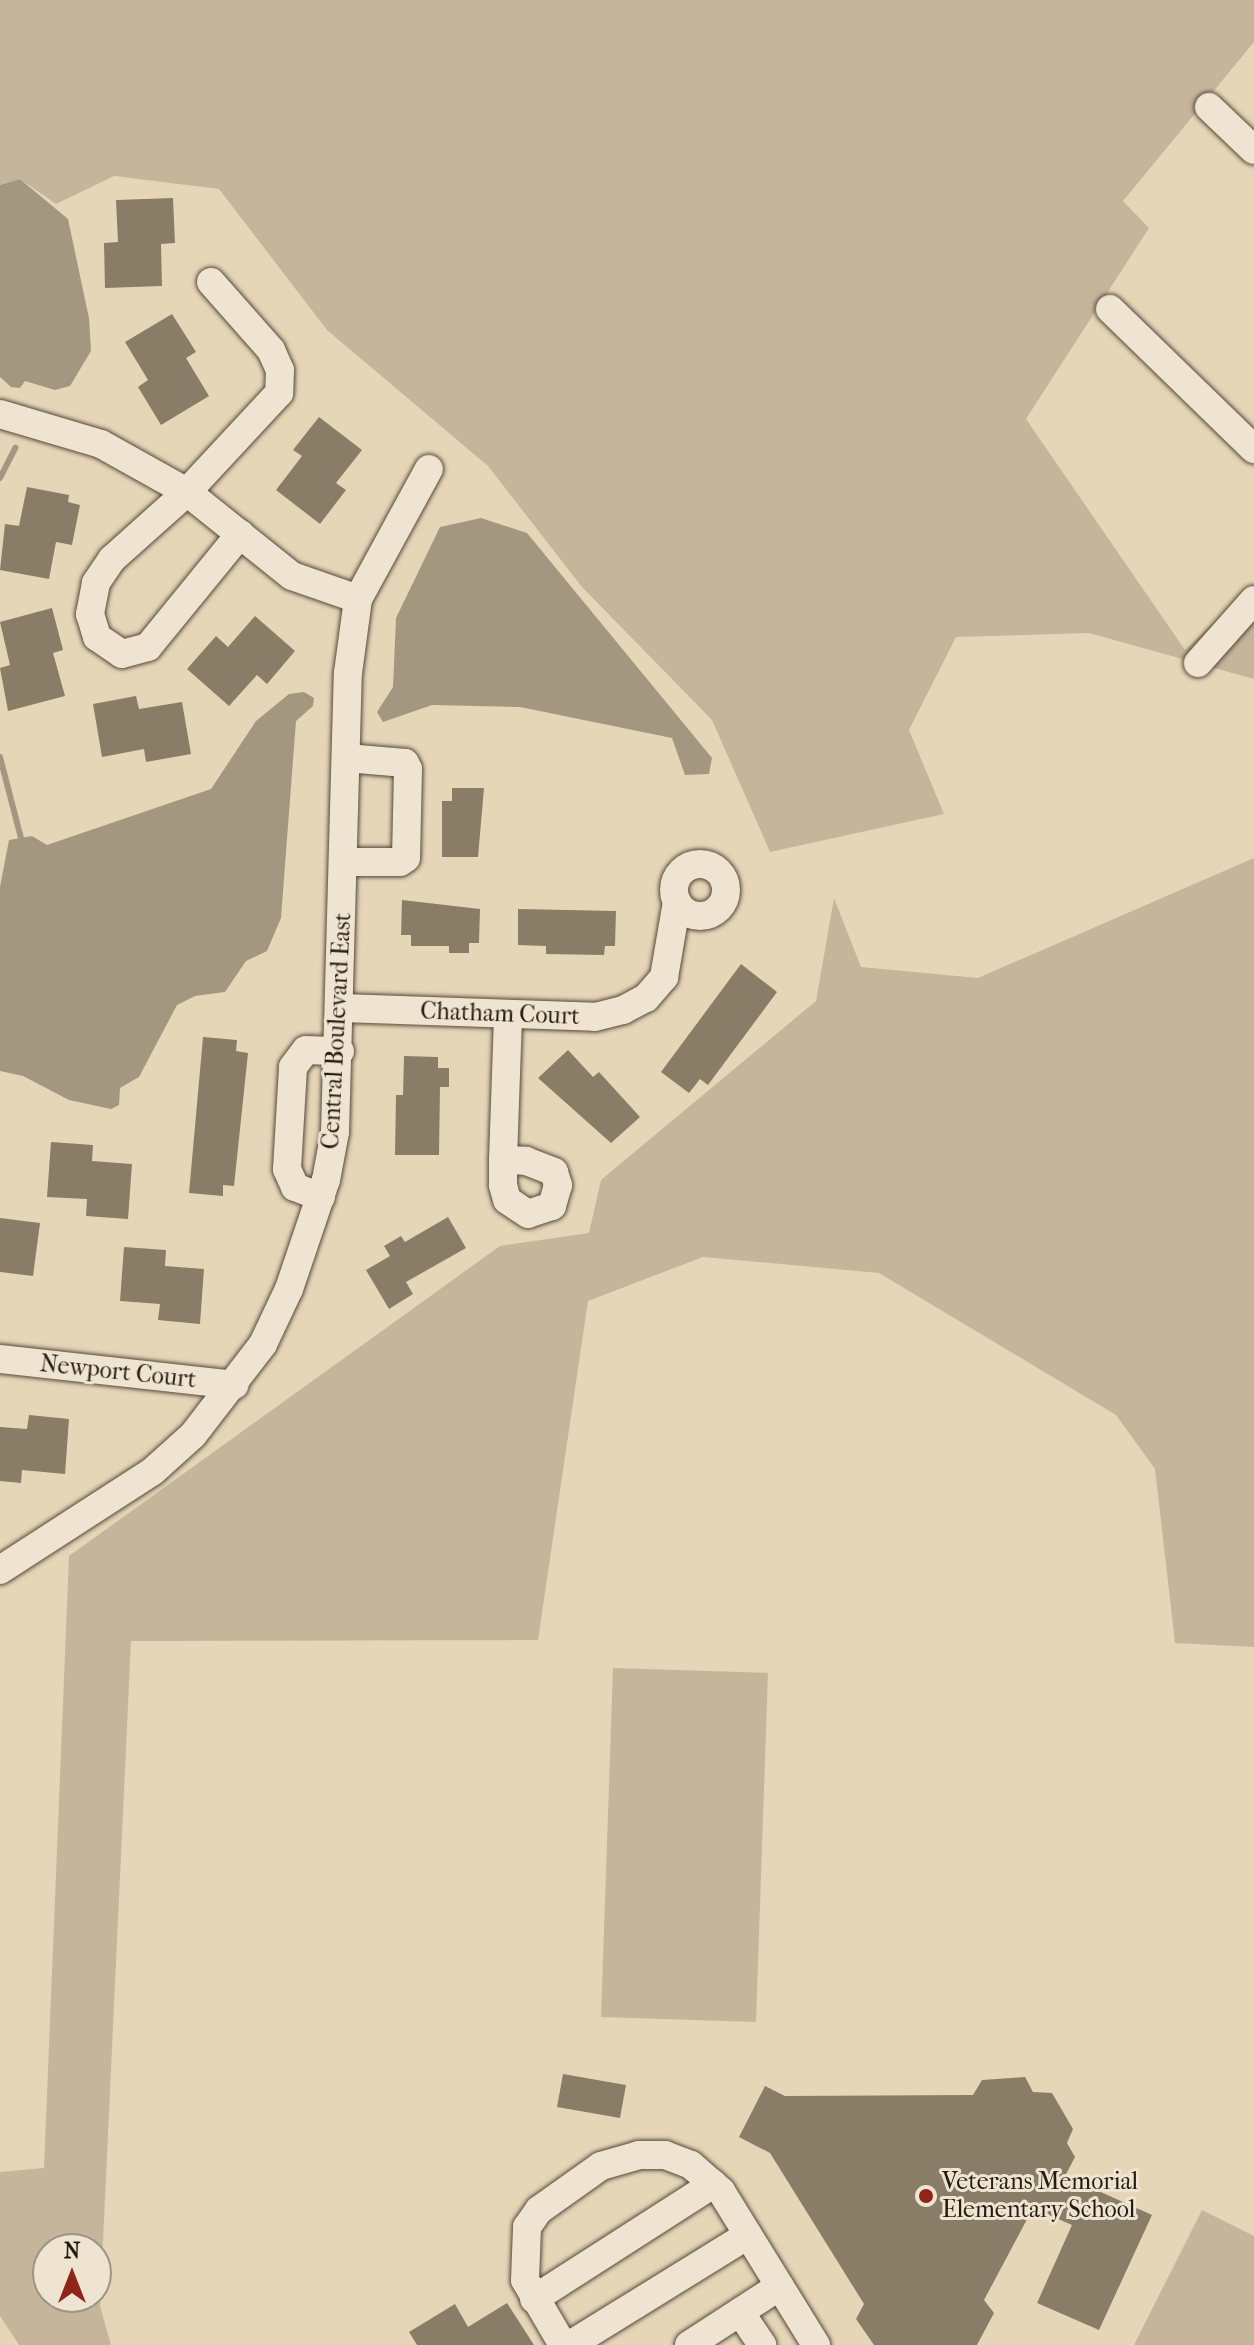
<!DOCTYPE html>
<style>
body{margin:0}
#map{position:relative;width:1254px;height:2345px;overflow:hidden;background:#e6d6b8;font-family:"IM FELL French Canon",serif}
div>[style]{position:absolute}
.green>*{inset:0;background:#c5b69b}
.water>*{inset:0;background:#a4977f}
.stream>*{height:6px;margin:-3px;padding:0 3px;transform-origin:3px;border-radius:3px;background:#a4977f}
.building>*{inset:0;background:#897d67}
.roads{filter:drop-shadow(0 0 2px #554a3a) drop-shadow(0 0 2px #554a3a)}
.minor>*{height:28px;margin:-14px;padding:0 14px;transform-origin:14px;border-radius:14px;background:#efe4d1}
.minor>.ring{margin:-14px;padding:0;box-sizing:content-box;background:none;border:28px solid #efe4d1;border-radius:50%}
.dots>*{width:22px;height:22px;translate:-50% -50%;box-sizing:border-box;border:4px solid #efe4d1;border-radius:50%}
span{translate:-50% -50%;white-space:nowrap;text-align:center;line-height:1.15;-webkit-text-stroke:6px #efe4d1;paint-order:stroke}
.street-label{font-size:24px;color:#251c10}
.poi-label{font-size:24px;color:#251c10}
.left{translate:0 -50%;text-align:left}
.north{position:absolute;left:32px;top:2233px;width:80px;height:80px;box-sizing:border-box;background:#efe4d1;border:2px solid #9e9484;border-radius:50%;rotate:0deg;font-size:22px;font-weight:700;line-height:32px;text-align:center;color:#251c10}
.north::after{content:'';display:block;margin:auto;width:28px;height:36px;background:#8f2418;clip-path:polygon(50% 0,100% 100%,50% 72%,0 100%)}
</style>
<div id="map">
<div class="green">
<i style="clip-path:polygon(0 0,1254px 0,1254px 42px,1123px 201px,1149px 228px,1026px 419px,1185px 650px,1254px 584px,1254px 679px,1089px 633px,956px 637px,909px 730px,944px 814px,770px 852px,712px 720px,582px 587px,488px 466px,327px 330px,219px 189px,114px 176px,56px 204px,20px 179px,0 185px)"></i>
<i style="clip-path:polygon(evenodd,1254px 858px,1254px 1647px,1175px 1643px,1155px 1469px,1116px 1415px,879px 1273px,703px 1257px,588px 1301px,538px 1640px,131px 1641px,100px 2306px,111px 2345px,19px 2345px,0 2316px,0 2172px,44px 2168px,69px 1556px,500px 1246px,589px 1233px,601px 1180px,816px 1001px,834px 898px,861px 967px,978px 978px,1254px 858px,48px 2249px,96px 2249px,96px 2297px,48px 2297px,48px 2249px)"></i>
<i style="clip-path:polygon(613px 1668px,768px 1673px,756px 2022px,601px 2017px)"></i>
<i style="clip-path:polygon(1202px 2210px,1254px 2236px,1254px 2345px,1134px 2345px)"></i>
</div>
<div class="water">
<i style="clip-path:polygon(20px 179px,68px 219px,89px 318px,91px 351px,70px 386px,55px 390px,25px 381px,20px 388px,11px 387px,0 377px,0 185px)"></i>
<i style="clip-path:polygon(481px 518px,527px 533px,712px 758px,709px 774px,685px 775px,672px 738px,520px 707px,432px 705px,383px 722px,377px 712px,393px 687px,396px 618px,440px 527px)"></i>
<i style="clip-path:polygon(304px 692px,314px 698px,313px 706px,296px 721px,281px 918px,267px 951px,246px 961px,225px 992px,195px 996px,177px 1005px,139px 1077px,120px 1088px,119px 1105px,111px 1109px,69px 1100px,23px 1076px,0 1071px,0 887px,9px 840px,32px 836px,47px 845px,211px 789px,256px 721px,289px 694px)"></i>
</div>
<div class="stream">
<i style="left:0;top:478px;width:34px;rotate:-63deg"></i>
<i style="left:0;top:757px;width:84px;rotate:75.5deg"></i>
</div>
<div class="building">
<i style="clip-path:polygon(173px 198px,175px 243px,161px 244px,162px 286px,105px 288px,104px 243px,118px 242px,116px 200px)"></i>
<i style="clip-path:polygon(172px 314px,196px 352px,186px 358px,209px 396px,161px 425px,138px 387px,148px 380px,125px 342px)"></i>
<i style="clip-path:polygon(319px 417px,362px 450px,336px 483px,346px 490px,320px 524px,276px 490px,302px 456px,293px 450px)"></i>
<i style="clip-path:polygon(27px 487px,69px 495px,68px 502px,80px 505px,72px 545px,56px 542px,49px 579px,0 570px,5px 524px,19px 526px)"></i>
<i style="clip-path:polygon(52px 608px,63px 650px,53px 653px,65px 696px,8px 711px,0 668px,10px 665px,0 622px)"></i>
<i style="clip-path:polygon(255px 616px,295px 651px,267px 684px,257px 675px,229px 706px,187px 669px,216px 636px,228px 647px)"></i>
<i style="clip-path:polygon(136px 696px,139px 709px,182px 702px,191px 754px,146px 762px,144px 749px,102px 757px,93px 704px)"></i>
<i style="clip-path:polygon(452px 788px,484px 788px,478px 857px,442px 857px,442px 801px,452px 801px)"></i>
<i style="clip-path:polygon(402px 900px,480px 909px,479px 943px,469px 943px,469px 953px,449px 953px,449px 946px,411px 946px,411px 935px,401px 935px)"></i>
<i style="clip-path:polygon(518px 909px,616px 911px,615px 946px,605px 946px,604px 955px,546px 954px,546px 946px,518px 945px)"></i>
<i style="clip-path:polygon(741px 964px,777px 992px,708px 1085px,700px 1079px,689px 1093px,661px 1072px)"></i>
<i style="clip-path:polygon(203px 1037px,237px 1040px,236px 1051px,248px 1053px,234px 1186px,223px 1185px,223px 1196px,189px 1193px)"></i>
<i style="clip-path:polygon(568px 1050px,593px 1077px,599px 1072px,640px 1117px,611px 1143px,538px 1078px)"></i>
<i style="clip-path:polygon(404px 1056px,438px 1057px,438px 1068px,449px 1068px,449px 1087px,440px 1087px,439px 1155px,395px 1155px,396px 1095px,403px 1095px)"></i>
<i style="clip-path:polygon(51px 1142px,93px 1145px,92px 1161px,132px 1164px,128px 1219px,86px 1216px,87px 1199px,47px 1197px)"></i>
<i style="clip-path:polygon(448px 1217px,466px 1248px,406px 1282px,413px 1294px,389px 1309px,366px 1270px,390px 1256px,384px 1246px,401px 1236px,405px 1242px)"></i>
<i style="clip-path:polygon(0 1218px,40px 1223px,33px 1276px,0 1272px)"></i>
<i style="clip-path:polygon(124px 1247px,166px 1250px,165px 1266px,204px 1269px,200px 1324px,158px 1320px,160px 1304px,120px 1301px)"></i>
<i style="clip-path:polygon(29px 1415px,69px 1419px,65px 1474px,22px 1470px,21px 1483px,0 1481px,0 1427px,27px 1429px)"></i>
<i style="clip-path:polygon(563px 2074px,626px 2085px,620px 2118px,557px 2107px)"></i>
<i style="clip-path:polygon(1025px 2077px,1033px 2092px,1052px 2093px,1073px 2129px,1067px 2143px,1075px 2157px,1065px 2176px,1152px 2215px,1099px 2330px,1037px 2303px,1072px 2225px,1033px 2208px,984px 2300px,994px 2313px,977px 2345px,874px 2345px,856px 2319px,864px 2304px,770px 2153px,739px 2137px,765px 2086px,785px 2096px,973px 2095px,982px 2080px)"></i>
<i style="clip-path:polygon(507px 2303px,534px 2345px,417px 2345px,409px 2332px,455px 2304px,468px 2327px)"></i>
</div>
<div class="roads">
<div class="minor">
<i style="left:1209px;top:107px;width:62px;rotate:43.7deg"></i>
<i style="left:211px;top:282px;width:91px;rotate:48.6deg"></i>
<i style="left:271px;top:350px;width:22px;rotate:66deg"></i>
<i style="left:280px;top:370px;width:23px;rotate:92deg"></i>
<i style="left:279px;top:393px;width:135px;rotate:132.9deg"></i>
<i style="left:187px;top:492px;width:101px;rotate:138.2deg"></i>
<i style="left:112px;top:559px;width:29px;rotate:124deg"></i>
<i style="left:96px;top:583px;width:32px;rotate:101deg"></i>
<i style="left:90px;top:614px;width:24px;rotate:73deg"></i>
<i style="left:97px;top:637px;width:30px;rotate:34deg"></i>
<i style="left:122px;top:654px;width:27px;rotate:-15deg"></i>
<i style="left:148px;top:647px;width:146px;rotate:-50.8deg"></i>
<i style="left:1110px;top:309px;width:201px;rotate:44.2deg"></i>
<i style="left:0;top:414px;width:105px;rotate:16.5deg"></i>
<i style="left:101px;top:444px;width:98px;rotate:29.2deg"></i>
<i style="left:187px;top:492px;width:134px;rotate:38.7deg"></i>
<i style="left:292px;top:576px;width:70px;rotate:19.2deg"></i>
<i style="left:1198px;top:663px;width:84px;rotate:-48.4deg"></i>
<i style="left:344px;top:862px;width:56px"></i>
<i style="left:400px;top:862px;width:7px;rotate:-34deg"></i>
<i style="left:406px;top:858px;width:89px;rotate:-88.7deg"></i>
<i style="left:408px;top:769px;width:7px;rotate:-117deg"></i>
<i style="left:405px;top:763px;width:59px;rotate:-175.2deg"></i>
<i class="ring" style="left:674px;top:864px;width:24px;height:24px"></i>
<i style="left:342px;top:1008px;width:253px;rotate:2deg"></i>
<i style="left:595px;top:1017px;width:29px;rotate:-14deg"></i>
<i style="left:623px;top:1010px;width:26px;rotate:-28deg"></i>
<i style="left:646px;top:998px;width:28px;rotate:-49deg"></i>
<i style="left:664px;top:977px;width:76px;rotate:-80.2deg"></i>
<i style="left:503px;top:1160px;width:23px;rotate:2deg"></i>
<i style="left:526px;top:1161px;width:30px;rotate:21deg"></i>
<i style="left:554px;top:1172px;width:14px;rotate:73deg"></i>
<i style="left:558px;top:1185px;width:22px;rotate:106deg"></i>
<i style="left:552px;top:1206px;width:25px;rotate:162deg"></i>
<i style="left:528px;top:1214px;width:25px;rotate:-146deg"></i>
<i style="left:507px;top:1200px;width:16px;rotate:-105deg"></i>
<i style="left:503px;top:1185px;width:25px;rotate:-90deg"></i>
<i style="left:503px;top:1160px;width:144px;rotate:-88deg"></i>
<i style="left:321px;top:1197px;width:28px;rotate:-159deg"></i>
<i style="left:295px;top:1187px;width:20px;rotate:-114deg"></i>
<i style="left:287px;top:1169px;width:102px;rotate:-86.6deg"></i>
<i style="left:293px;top:1067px;width:21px;rotate:-53deg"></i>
<i style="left:306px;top:1050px;width:34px;rotate:2deg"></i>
<i style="left:0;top:1359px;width:236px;rotate:6.3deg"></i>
<i style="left:0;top:1570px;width:182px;rotate:-32.9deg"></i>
<i style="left:153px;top:1471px;width:54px;rotate:-42deg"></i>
<i style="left:193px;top:1435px;width:115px;rotate:-52.4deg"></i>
<i style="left:263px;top:1344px;width:61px;rotate:-64.7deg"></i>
<i style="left:289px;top:1289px;width:115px;rotate:-71.3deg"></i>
<i style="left:326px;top:1180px;width:49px;rotate:-79.4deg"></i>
<i style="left:335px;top:1132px;width:459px;rotate:-88.4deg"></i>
<i style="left:348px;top:673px;width:75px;rotate:-82.3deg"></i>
<i style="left:358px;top:599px;width:148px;rotate:-61.4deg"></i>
<i style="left:534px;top:2299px;width:213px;rotate:-32.7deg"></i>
<i style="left:740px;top:2312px;width:40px;rotate:56deg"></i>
<i style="left:563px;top:2345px;width:75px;rotate:-120.3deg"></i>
<i style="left:525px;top:2280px;width:53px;rotate:-87.8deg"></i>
<i style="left:527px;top:2227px;width:21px;rotate:-55deg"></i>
<i style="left:539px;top:2210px;width:76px;rotate:-35.4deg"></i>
<i style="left:601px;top:2166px;width:40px;rotate:-16deg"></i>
<i style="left:639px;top:2155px;width:26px"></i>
<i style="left:665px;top:2155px;width:28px;rotate:21deg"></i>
<i style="left:691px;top:2165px;width:40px;rotate:41deg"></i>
<i style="left:721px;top:2191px;width:181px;rotate:58.3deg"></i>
<i style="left:570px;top:2345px;width:209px;rotate:-31.7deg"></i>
<i style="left:689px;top:2345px;width:108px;rotate:-33deg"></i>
</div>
</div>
<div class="dots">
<i style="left:926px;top:2196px;background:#8f2418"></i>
</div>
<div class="street-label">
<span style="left:500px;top:1014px;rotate:2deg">Chatham Court</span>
<span style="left:337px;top:1031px;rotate:-87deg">Central Boulevard East</span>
<span style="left:118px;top:1372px;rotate:6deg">Newport Court</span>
</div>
<div class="poi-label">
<span class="left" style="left:942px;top:2196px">Veterans Memorial<br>Elementary School</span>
</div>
<div class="north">N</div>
</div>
